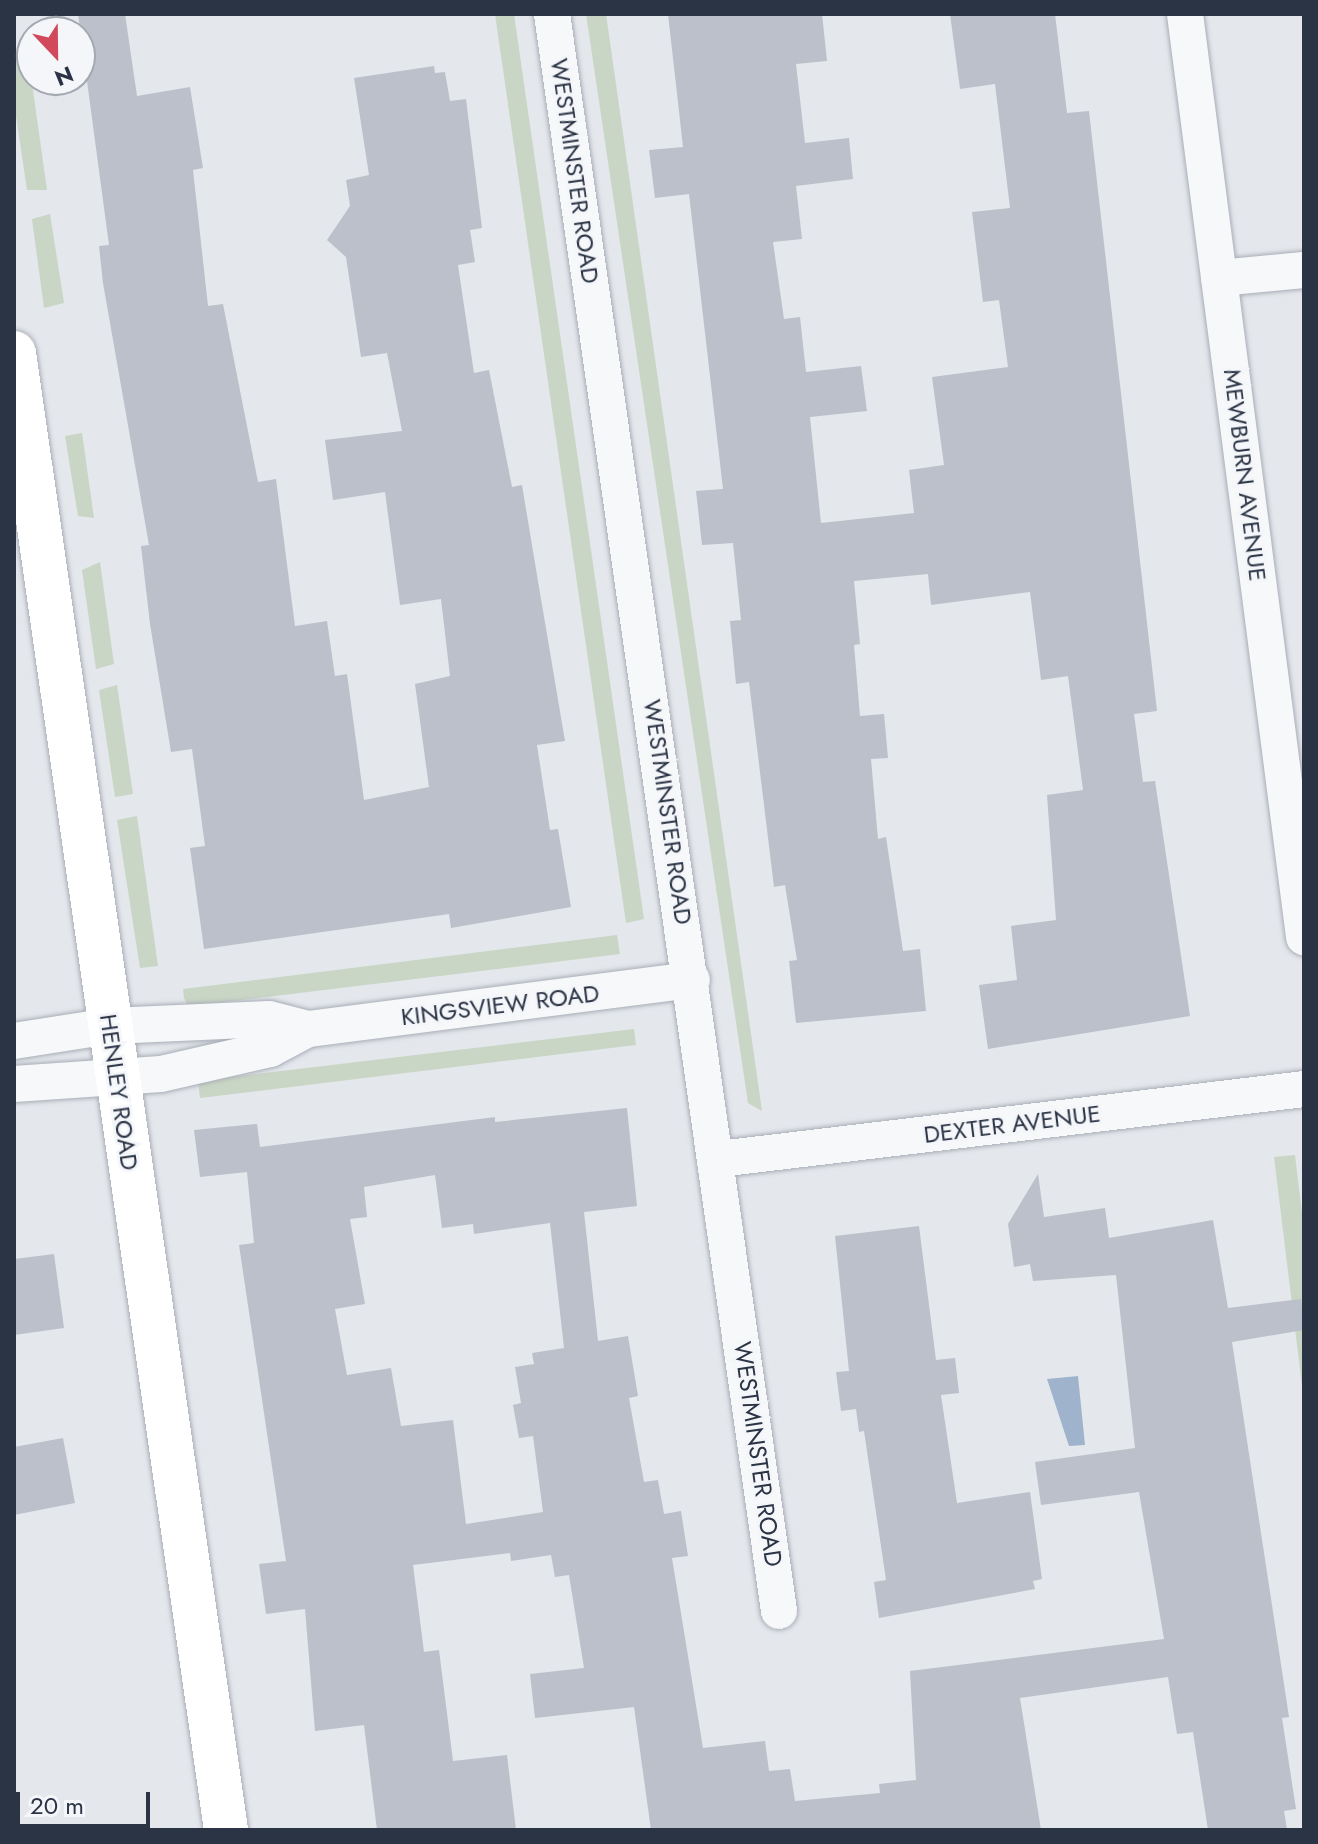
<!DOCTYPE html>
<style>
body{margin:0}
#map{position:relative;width:1318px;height:1844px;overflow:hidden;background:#e4e7ec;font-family:Jost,sans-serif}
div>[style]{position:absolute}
.green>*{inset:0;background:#c9d6c5}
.water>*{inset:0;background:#9fb4cc}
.building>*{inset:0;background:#bbc0ca}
.roads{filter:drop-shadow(0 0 2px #a9aeb7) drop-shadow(0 0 2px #a9aeb7)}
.street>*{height:36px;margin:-18px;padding:0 18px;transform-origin:18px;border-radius:18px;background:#f7f8fa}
.secondary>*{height:44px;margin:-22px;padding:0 22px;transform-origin:22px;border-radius:22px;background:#fff}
span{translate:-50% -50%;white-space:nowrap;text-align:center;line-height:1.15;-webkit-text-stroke:6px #f4f6f9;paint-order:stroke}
.street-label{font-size:24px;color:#2b3445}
.frame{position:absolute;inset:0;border:16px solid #2b3445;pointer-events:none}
.north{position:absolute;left:16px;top:16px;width:80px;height:80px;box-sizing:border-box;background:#f4f6f9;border:2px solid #a4a8b1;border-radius:50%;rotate:158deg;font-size:22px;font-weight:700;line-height:32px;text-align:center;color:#2b3445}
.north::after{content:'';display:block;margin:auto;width:28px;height:36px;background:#d1495b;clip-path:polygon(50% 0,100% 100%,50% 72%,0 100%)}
.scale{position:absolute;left:16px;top:1792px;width:134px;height:36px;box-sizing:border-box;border:4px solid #2b3445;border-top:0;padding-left:10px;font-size:24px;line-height:28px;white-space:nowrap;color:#2b3445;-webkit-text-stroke:6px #f4f6f9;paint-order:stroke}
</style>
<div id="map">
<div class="green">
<i style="clip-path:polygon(495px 14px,514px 14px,644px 919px,626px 923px)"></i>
<i style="clip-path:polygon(586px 14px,606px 14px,762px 1111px,748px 1103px)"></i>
<i style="clip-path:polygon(27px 48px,47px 190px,27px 190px,14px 102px,14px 50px)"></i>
<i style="clip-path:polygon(50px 214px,64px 303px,44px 308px,32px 219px)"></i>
<i style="clip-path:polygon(82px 433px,94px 518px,78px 516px,65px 436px)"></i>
<i style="clip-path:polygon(100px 562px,114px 664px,96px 669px,82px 570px)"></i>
<i style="clip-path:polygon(117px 685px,133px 794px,115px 797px,99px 690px)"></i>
<i style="clip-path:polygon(137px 816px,158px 966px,140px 968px,117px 820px)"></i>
<i style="clip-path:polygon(617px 935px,620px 954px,201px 1005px,188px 1006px,184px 998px,183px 989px)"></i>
<i style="clip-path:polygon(634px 1029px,636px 1045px,200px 1098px,198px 1081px)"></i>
<i style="clip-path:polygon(1295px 1155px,1304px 1230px,1304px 1402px,1274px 1157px)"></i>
</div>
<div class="water">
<i style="clip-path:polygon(1078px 1376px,1085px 1445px,1069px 1446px,1047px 1379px)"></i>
</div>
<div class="building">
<i style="clip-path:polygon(78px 14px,125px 14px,137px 96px,190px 87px,203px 168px,193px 170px,208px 306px,223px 304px,258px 482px,276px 479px,295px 626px,327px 621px,335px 676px,347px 674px,364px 800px,429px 787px,415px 684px,450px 676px,441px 599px,400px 605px,385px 492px,333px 500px,325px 440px,402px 431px,387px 353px,361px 357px,346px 257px,327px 240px,350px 206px,346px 180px,369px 175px,354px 78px,434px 66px,435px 73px,445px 72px,450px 101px,466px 99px,482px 228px,470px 230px,475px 262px,458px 265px,474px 373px,489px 370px,512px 487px,522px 485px,540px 593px,565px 741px,537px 745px,550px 830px,558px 829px,571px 907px,451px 928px,449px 914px,204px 949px,190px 848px,205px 846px,192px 749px,171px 752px,150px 624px,141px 546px,149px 545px,103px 283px,99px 246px,109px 245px)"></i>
<i style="clip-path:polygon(668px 14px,822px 14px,827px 61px,796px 64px,805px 143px,849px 138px,853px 179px,796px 186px,802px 239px,773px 242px,784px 319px,800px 317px,806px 372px,861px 366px,867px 411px,810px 417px,821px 523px,914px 513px,909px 470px,944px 465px,932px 377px,1008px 367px,999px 300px,983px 302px,972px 212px,1010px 208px,995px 84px,960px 89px,950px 14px,1055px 14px,1067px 113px,1089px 111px,1157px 711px,1134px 714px,1143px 782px,1155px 781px,1190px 1016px,988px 1049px,979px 985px,1017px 980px,1011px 926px,1056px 920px,1047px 795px,1083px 790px,1068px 676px,1041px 680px,1030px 592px,931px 605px,928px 574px,854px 581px,860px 644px,854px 645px,860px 716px,884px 714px,888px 758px,871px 759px,878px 839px,886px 837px,903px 951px,920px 949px,926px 1011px,796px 1023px,789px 961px,797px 960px,785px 885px,774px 887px,749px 682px,736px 684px,730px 621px,741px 620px,733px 543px,702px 545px,696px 491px,723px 489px,689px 194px,655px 198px,649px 150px,683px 147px)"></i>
<i style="clip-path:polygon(evenodd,627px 1108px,637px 1206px,584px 1212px,598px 1341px,628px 1336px,638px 1396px,629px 1398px,644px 1482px,658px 1480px,664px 1514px,681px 1511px,688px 1556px,672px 1558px,703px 1748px,765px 1741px,769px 1771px,790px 1769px,795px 1801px,880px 1793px,879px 1784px,916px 1780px,910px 1671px,1164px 1639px,1139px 1492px,1041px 1505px,1035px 1462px,1135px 1448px,1116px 1275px,1033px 1281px,1030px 1264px,1014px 1267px,1008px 1224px,1038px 1174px,1044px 1217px,1105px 1208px,1109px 1238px,1213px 1220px,1228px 1308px,1301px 1299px,1304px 1330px,1232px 1342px,1289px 1717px,1282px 1718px,1296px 1809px,1284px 1811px,1287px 1830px,1208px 1830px,1193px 1732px,1177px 1734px,1168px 1677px,1020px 1698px,1041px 1830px,651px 1830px,634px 1707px,535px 1718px,530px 1674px,584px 1668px,569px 1575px,555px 1577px,551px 1555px,511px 1561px,510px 1553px,413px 1565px,424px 1652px,439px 1650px,453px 1761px,507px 1755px,516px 1830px,377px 1830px,364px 1725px,315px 1731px,305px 1609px,266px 1614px,259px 1564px,286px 1561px,239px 1245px,254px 1243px,247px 1172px,200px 1177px,194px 1130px,257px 1124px,260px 1147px,495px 1117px,495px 1122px,627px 1108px,435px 1175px,442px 1228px,473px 1224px,474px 1234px,550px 1223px,564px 1348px,532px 1353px,534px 1364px,515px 1367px,521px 1403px,513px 1405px,519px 1438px,533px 1436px,543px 1512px,466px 1524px,453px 1420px,401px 1426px,391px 1368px,347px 1375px,335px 1309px,365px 1304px,350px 1219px,367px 1217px,364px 1187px,435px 1175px)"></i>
<i style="clip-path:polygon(919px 1226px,936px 1360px,955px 1358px,959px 1393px,941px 1395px,957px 1503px,1030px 1492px,1042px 1579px,1033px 1581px,1035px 1589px,879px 1618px,874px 1582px,886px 1580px,864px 1431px,859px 1432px,856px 1409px,841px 1411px,836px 1372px,849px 1371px,835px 1236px)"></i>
<i style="clip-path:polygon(54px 1254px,64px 1328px,14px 1335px,14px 1259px)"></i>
<i style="clip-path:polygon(63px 1438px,75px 1503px,14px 1515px,14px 1447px)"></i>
</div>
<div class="roads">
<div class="street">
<i style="left:552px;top:14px;width:1613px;rotate:81.91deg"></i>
<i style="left:1185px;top:14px;width:931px;rotate:82.65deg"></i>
<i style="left:1219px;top:278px;width:85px;rotate:-5.4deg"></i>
<i style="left:14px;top:1041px;width:97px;rotate:-8.9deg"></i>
<i style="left:110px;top:1026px;width:159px;rotate:-2.5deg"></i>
<i style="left:269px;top:1019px;width:40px;rotate:14.4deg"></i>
<i style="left:14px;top:1084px;width:147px;rotate:-3.9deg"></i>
<i style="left:161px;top:1074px;width:112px;rotate:-12.9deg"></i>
<i style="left:270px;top:1049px;width:43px;rotate:-27.8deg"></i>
<i style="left:308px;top:1029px;width:387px;rotate:-7.3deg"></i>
<i style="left:719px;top:1159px;width:589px;rotate:-6.82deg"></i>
</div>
<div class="secondary">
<i style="left:14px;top:353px;width:1492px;rotate:81.83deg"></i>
</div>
</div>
<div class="street-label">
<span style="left:575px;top:171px;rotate:82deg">WESTMINSTER ROAD</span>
<span style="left:1245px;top:475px;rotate:83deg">MEWBURN AVENUE</span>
<span style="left:668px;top:812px;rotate:82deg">WESTMINSTER ROAD</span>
<span style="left:500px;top:1005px;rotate:-7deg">KINGSVIEW ROAD</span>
<span style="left:119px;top:1092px;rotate:82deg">HENLEY ROAD</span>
<span style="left:1012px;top:1124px;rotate:-7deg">DEXTER AVENUE</span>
<span style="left:758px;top:1454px;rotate:82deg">WESTMINSTER ROAD</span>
</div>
<div class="frame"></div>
<div class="north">N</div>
<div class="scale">20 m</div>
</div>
